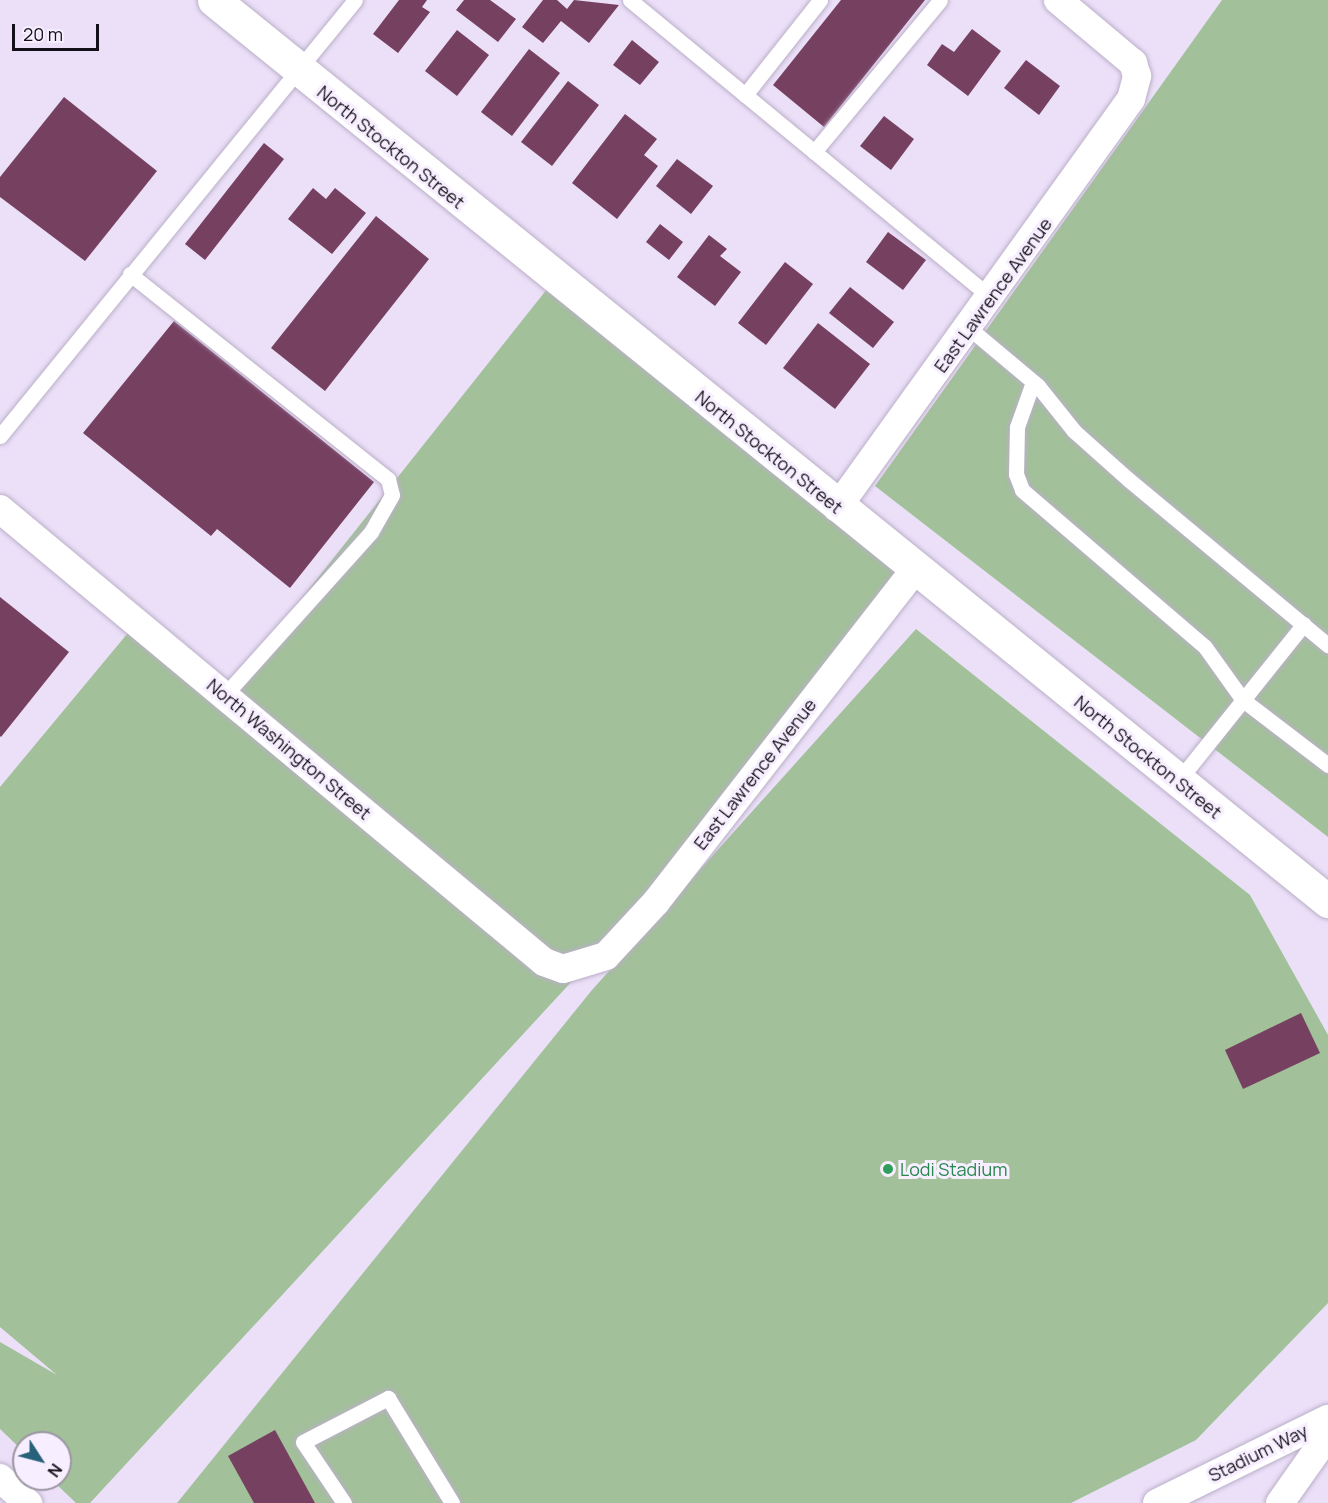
<!DOCTYPE html>
<style>
body{margin:0}
#map{position:relative;width:1328px;height:1503px;overflow:hidden;background:#ece0f9;font-family:Manrope,sans-serif}
div>[style]{position:absolute}
.green>*{inset:0;background:#a2c09a}
.building>*{inset:0;background:#764061}
.roads{filter:drop-shadow(0 0 2px #bbafc8) drop-shadow(0 0 2px #bbafc8)}
.lane>*{height:15px;margin:-7.5px;padding:0 7.5px;transform-origin:7.5px;border-radius:7.5px;background:#fff}
.street>*{height:28px;margin:-14px;padding:0 14px;transform-origin:14px;border-radius:14px;background:#fff}
.secondary>*{height:33px;margin:-16.5px;padding:0 16.5px;transform-origin:16.5px;border-radius:16.5px;background:#fff}
.dots>*{width:16px;height:16px;translate:-50% -50%;box-sizing:border-box;border:3px solid #f7efff;border-radius:50%}
span{translate:-50% -50%;white-space:nowrap;text-align:center;line-height:1.15;-webkit-text-stroke:6px #f7efff;paint-order:stroke}
.street-label{font-size:18px;color:#141019}
.leisure-label{font-size:18px;color:#27864d}
.left{translate:0 -50%;text-align:left}
.north{position:absolute;left:12px;top:1431px;width:60px;height:60px;box-sizing:border-box;background:#f7efff;border:2px solid #9c96a3;border-radius:50%;rotate:126deg;font-size:16px;font-weight:700;line-height:24px;text-align:center;color:#141019}
.north::after{content:'';display:block;margin:auto;width:21px;height:27px;background:#28617a;clip-path:polygon(50% 0,100% 100%,50% 72%,0 100%)}
.scale{position:absolute;left:12px;top:24px;width:87px;height:27px;box-sizing:border-box;border:3px solid #141019;border-top:0;padding-left:8px;font-size:18px;line-height:21px;white-space:nowrap;color:#141019;-webkit-text-stroke:4px #f7efff;paint-order:stroke}
</style>
<div id="map">
<div class="green">
<i style="clip-path:polygon(1222px 0,1328px 0,1328px 837px,875px 486px)"></i>
<i style="clip-path:polygon(555px 279px,914px 571px,586px 966px,90px 1503px,76px 1503px,51px 1479px,60px 1479px,60px 1443px,24px 1443px,24px 1452px,0 1429px,0 1342px,57px 1375px,0 1327px,0 787px,137px 622px,228px 691px)"></i>
<i style="clip-path:polygon(916px 629px,1250px 895px,1328px 1035px,1328px 1303px,1196px 1440px,1071px 1503px,177px 1503px,592px 990px)"></i>
</div>
<div class="building">
<i style="clip-path:polygon(399px 0,427px 0,422px 7px,430px 12px,398px 53px,373px 34px)"></i>
<i style="clip-path:polygon(464px 0,490px 0,516px 19px,498px 42px,456px 10px)"></i>
<i style="clip-path:polygon(543px 0,557px 0,567px 9px,574px 0,619px 5px,589px 43px,561px 21px,543px 43px,522px 27px)"></i>
<i style="clip-path:polygon(841px 0,925px 0,824px 127px,773px 85px)"></i>
<i style="clip-path:polygon(972px 29px,1001px 51px,968px 96px,927px 65px,942px 44px,954px 52px)"></i>
<i style="clip-path:polygon(457px 30px,489px 55px,457px 96px,425px 71px)"></i>
<i style="clip-path:polygon(632px 40px,659px 62px,640px 85px,613px 65px)"></i>
<i style="clip-path:polygon(529px 49px,560px 73px,512px 136px,481px 112px)"></i>
<i style="clip-path:polygon(1026px 60px,1060px 86px,1039px 115px,1004px 88px)"></i>
<i style="clip-path:polygon(568px 81px,599px 105px,552px 166px,521px 142px)"></i>
<i style="clip-path:polygon(64px 97px,157px 171px,85px 261px,0 197px,0 177px)"></i>
<i style="clip-path:polygon(625px 114px,657px 139px,644px 155px,658px 166px,617px 219px,572px 183px)"></i>
<i style="clip-path:polygon(884px 116px,914px 139px,891px 170px,860px 146px)"></i>
<i style="clip-path:polygon(264px 143px,284px 159px,205px 260px,185px 244px)"></i>
<i style="clip-path:polygon(677px 159px,713px 186px,691px 214px,656px 186px)"></i>
<i style="clip-path:polygon(313px 188px,326px 199px,335px 188px,366px 213px,332px 254px,288px 219px)"></i>
<i style="clip-path:polygon(376px 216px,429px 259px,325px 391px,271px 348px)"></i>
<i style="clip-path:polygon(660px 224px,683px 242px,669px 260px,646px 242px)"></i>
<i style="clip-path:polygon(888px 232px,926px 260px,903px 290px,866px 262px)"></i>
<i style="clip-path:polygon(709px 235px,727px 249px,720px 256px,741px 272px,715px 306px,677px 277px)"></i>
<i style="clip-path:polygon(785px 262px,813px 284px,766px 345px,738px 323px)"></i>
<i style="clip-path:polygon(850px 287px,894px 322px,873px 348px,829px 313px)"></i>
<i style="clip-path:polygon(174px 321px,374px 482px,290px 588px,217px 529px,211px 536px,83px 433px)"></i>
<i style="clip-path:polygon(818px 323px,870px 364px,835px 409px,783px 368px)"></i>
<i style="clip-path:polygon(0 597px,69px 652px,1px 737px,0 736px)"></i>
<i style="clip-path:polygon(1301px 1013px,1320px 1053px,1243px 1089px,1225px 1050px)"></i>
<i style="clip-path:polygon(275px 1430px,315px 1503px,254px 1503px,228px 1456px)"></i>
</div>
<div class="roads">
<div class="lane">
<i style="left:630px;top:0;width:469px;rotate:39.5deg"></i>
<i style="left:745px;top:95px;width:121px;rotate:-51.7deg"></i>
<i style="left:814px;top:152px;width:197px;rotate:-50.3deg"></i>
<i style="left:130px;top:274px;width:330px;rotate:38.5deg"></i>
<i style="left:388px;top:479px;width:16px;rotate:76deg"></i>
<i style="left:392px;top:495px;width:43px;rotate:119.6deg"></i>
<i style="left:371px;top:532px;width:219px;rotate:131.9deg"></i>
<i style="left:969px;top:328px;width:90px;rotate:40deg"></i>
<i style="left:1038px;top:386px;width:58px;rotate:51.3deg"></i>
<i style="left:1074px;top:431px;width:74px;rotate:41.7deg"></i>
<i style="left:1129px;top:480px;width:259px;rotate:39.7deg"></i>
<i style="left:1033px;top:382px;width:48px;rotate:109.6deg"></i>
<i style="left:1017px;top:427px;width:47px;rotate:91.2deg"></i>
<i style="left:1016px;top:474px;width:17px;rotate:69deg"></i>
<i style="left:1022px;top:490px;width:241px;rotate:40.6deg"></i>
<i style="left:1205px;top:647px;width:65px;rotate:54.4deg"></i>
<i style="left:1243px;top:700px;width:107px;rotate:37.4deg"></i>
<i style="left:0;top:436px;width:562px;rotate:-50.85deg"></i>
<i style="left:1178px;top:781px;width:201px;rotate:-51.3deg"></i>
<i style="left:344px;top:1503px;width:73px;rotate:-123.9deg"></i>
<i style="left:303px;top:1442px;width:96px;rotate:-27.4deg"></i>
<i style="left:388px;top:1398px;width:123px;rotate:58.6deg"></i>
</div>
<div class="street">
<i style="left:837px;top:508px;width:504px;rotate:-54.29deg"></i>
<i style="left:1131px;top:99px;width:24px;rotate:-75deg"></i>
<i style="left:1137px;top:76px;width:14px;rotate:-107deg"></i>
<i style="left:1133px;top:63px;width:98px;rotate:-140deg"></i>
<i style="left:0;top:509px;width:708px;rotate:39.78deg"></i>
<i style="left:544px;top:962px;width:20px;rotate:20deg"></i>
<i style="left:563px;top:969px;width:45px;rotate:-16.8deg"></i>
<i style="left:606px;top:956px;width:74px;rotate:-47.2deg"></i>
<i style="left:656px;top:902px;width:420px;rotate:-52.1deg"></i>
<i style="left:0;top:1478px;width:38px;rotate:42deg"></i>
<i style="left:1157px;top:1503px;width:191px;rotate:-26.2deg"></i>
<i style="left:1280px;top:1503px;width:83px;rotate:-54.8deg"></i>
</div>
<div class="secondary">
<i style="left:214px;top:0;width:1433px;rotate:38.97deg"></i>
</div>
</div>
<div class="dots">
<i style="left:888px;top:1169px;background:#2e9e5b"></i>
</div>
<div class="street-label">
<span style="left:391px;top:147px;rotate:39deg">North Stockton Street</span>
<span style="left:993px;top:295px;rotate:-54deg">East Lawrence Avenue</span>
<span style="left:769px;top:452px;rotate:39deg">North Stockton Street</span>
<span style="left:289px;top:749px;rotate:40deg">North Washington Street</span>
<span style="left:1148px;top:757px;rotate:39deg">North Stockton Street</span>
<span style="left:755px;top:774px;rotate:-52deg">East Lawrence Avenue</span>
<span style="left:1258px;top:1453px;rotate:-26deg">Stadium Way</span>
</div>
<div class="leisure-label">
<span class="left" style="left:900px;top:1169px">Lodi Stadium</span>
</div>
<div class="north">N</div>
<div class="scale">20 m</div>
</div>
